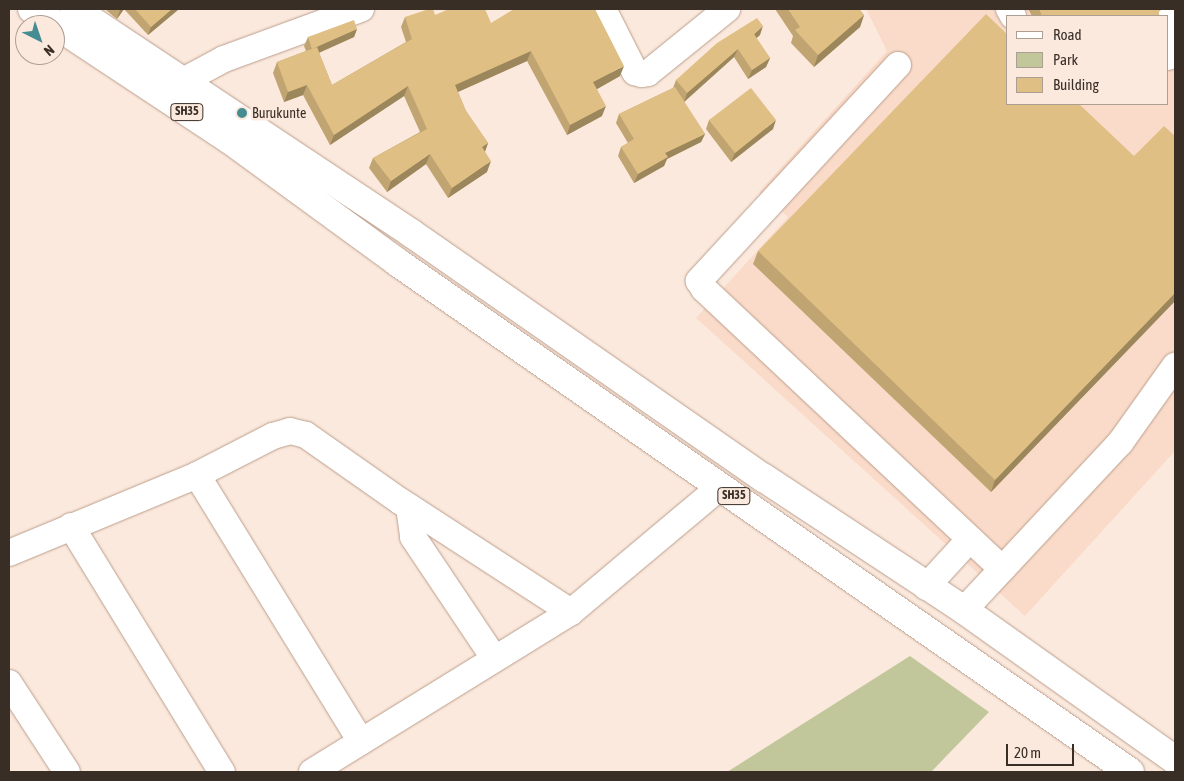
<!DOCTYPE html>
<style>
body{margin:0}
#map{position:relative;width:1184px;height:781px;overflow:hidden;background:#fbe9dd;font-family:"Asap Condensed",sans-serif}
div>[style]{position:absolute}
.built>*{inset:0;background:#fadbc9}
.green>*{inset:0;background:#c2c79b}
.roads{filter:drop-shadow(0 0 1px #bb9e8c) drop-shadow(0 0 1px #bb9e8c)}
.minor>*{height:26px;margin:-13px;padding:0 13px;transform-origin:13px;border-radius:13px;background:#fff}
.major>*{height:28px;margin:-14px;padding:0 14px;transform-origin:14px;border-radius:14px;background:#fff}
.wall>*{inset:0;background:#c0a471}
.shaded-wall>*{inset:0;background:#9c865c}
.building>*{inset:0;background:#dfbf83}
.dots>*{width:14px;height:14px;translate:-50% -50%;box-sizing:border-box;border:2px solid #fbe9dd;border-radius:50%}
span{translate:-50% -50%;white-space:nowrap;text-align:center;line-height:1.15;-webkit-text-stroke:5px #fbe9dd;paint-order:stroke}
.shield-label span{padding:1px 4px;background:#fbe9dd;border:1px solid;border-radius:4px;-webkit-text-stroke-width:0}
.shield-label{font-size:12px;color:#392e26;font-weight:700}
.poi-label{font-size:14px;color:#392e26}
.left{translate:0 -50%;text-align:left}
.frame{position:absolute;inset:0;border:10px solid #392e26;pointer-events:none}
.legend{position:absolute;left:1006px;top:15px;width:162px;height:90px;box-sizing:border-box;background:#fbe9dd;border:1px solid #ad9e94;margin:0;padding:6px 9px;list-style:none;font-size:15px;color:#392e26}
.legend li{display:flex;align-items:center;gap:10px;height:25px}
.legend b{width:25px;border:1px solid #ad9e94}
.north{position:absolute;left:15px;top:15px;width:50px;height:50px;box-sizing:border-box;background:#fbe9dd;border:1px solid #ad9e94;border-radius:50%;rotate:139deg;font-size:14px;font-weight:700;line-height:20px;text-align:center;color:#392e26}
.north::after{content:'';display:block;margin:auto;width:18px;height:22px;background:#458d92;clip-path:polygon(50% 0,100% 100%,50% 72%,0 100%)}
.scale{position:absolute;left:1006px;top:744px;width:68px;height:22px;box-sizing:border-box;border:2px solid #392e26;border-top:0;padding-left:6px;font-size:15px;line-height:18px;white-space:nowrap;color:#392e26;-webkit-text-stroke:4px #fbe9dd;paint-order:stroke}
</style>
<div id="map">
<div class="built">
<i style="clip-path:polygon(evenodd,866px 9px,1175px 9px,1175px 451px,1025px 616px,696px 318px,788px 217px,759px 192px,887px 51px,866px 9px,1008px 16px,1168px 16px,1168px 104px,1008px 104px,1008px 16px)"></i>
</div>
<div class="green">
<i style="clip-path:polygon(910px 656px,989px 712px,931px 772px,727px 772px)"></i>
</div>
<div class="roads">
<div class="minor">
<i style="left:603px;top:9px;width:71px;rotate:63.1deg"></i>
<i style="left:635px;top:72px;width:7px;rotate:16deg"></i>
<i style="left:642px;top:74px;width:6px;rotate:-9deg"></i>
<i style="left:648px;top:73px;width:102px;rotate:-39deg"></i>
<i style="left:1009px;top:9px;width:8px;rotate:60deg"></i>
<i style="left:1168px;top:21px;width:17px;rotate:65deg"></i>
<i style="left:1168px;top:57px;width:8px;rotate:-30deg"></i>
<i style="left:898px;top:65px;width:294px;rotate:132.7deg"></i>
<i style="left:699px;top:281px;width:9px;rotate:58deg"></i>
<i style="left:704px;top:289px;width:409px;rotate:43.2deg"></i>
<i style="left:183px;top:81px;width:47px;rotate:-28.2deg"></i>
<i style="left:224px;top:59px;width:146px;rotate:-20.1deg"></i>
<i style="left:197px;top:475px;width:313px;rotate:58.4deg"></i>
<i style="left:409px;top:507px;width:30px;rotate:82deg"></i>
<i style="left:413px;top:537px;width:146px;rotate:56.2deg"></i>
<i style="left:71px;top:526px;width:289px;rotate:58.5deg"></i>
<i style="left:9px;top:553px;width:204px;rotate:-22.5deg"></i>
<i style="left:197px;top:475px;width:85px;rotate:-27.2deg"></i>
<i style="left:273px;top:436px;width:18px;rotate:-16deg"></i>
<i style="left:290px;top:431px;width:16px;rotate:14deg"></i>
<i style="left:306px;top:435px;width:115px;rotate:35.1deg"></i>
<i style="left:400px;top:501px;width:204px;rotate:33deg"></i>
<i style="left:926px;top:587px;width:65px;rotate:-47.5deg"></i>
<i style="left:964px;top:610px;width:229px;rotate:-47deg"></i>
<i style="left:1120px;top:443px;width:95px;rotate:-54.5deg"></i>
<i style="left:9px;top:683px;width:106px;rotate:56.9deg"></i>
<i style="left:312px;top:772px;width:304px;rotate:-31.7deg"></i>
<i style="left:571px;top:612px;width:194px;rotate:-40deg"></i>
</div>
<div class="major">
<i style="left:32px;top:9px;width:237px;rotate:33.5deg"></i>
<i style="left:230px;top:140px;width:207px;rotate:36.1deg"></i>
<i style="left:397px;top:262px;width:893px;rotate:34.83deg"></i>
<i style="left:74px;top:9px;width:405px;rotate:33.6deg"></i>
<i style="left:411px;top:233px;width:430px;rotate:34.8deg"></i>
<i style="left:764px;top:478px;width:240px;rotate:33.4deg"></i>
<i style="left:964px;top:610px;width:259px;rotate:35.4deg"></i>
</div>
</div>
<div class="wall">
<i style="clip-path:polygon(105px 9px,179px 9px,148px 35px,124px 9px,117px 19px,113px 16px)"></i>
<i style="clip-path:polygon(775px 9px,859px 9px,864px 15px,860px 27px,814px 67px,791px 43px,793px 36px)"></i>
<i style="clip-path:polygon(1028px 9px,1159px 9px,1159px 15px,1160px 16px,1032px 16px)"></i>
<i style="clip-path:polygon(435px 15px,491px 23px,620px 76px,597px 89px,602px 116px,567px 135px,527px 61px,458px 92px,466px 111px,488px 143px,485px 152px,487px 172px,448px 198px,426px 164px,387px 192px,369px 168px,373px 158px,420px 132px,404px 96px,330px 145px,303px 95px,284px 102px,273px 73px,277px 62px,306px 51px,304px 46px,308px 37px,357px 29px,354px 37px,319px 53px,332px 85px,406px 42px,401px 27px,405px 17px)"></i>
<i style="clip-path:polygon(760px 35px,756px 38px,770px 58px,766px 67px,748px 79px,734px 57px,684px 102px,705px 134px,701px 142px,667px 159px,664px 166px,634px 183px,618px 156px,621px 147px,628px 143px,616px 123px,619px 114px,673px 88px,676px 80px)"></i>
<i style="clip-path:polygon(709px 120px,773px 129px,731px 162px,706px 129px)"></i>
<i style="clip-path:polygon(1175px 136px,1175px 301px,991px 492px,753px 264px,758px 251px,1134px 156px)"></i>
</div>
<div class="shaded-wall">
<i style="clip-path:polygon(120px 9px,124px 9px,117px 19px,120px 10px)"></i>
<i style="clip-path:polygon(172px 9px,179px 9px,148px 35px,151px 27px)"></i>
<i style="clip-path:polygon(864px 15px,860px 27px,814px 67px,818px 55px)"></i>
<i style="clip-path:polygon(763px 26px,760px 35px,751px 43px,754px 34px)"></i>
<i style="clip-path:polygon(357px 29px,354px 37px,309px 57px,312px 49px)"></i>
<i style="clip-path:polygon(738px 49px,734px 57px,684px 102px,687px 93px)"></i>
<i style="clip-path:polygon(531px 51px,527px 61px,451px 95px,455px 85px)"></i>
<i style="clip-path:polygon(770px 58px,766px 67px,748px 79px,752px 70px)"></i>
<i style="clip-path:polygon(624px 66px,620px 76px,590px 93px,593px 82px)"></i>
<i style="clip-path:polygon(307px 85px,303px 95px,284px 102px,288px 92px)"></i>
<i style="clip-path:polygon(408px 86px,404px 96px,330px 145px,334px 135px)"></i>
<i style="clip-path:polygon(606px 106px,602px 116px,567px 135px,570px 125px)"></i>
<i style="clip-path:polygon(776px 120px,773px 129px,731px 162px,735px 153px)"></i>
<i style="clip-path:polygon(705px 134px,701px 142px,667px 159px,664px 166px,634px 183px,638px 174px,665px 153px)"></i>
<i style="clip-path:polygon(488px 143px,484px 154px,482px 147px)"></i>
<i style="clip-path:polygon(430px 154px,426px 164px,387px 192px,391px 181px)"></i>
<i style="clip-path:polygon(491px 161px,487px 172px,448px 198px,452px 188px)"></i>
<i style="clip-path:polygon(1175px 293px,1175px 301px,991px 492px,995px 480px)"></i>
</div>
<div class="building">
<i style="clip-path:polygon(135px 9px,172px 9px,151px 27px)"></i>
<i style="clip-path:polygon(429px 9px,433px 9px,435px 15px,449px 9px,485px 9px,491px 23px,514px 9px,595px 9px,624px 66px,593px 82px,606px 106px,570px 125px,531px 51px,455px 85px,466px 111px,488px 143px,482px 147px,491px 161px,452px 188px,430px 154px,391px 181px,373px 158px,427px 129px,408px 86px,334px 135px,307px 85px,288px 92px,277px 62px,317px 47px,332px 85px,412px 39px,405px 17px)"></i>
<i style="clip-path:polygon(788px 9px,859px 9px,864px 15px,818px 55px,795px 30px,800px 27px)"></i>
<i style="clip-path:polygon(1039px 9px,1159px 9px,1159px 15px,1160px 16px,1042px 16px)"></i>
<i style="clip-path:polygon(986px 14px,1008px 35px,1008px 104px,1079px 104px,1134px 156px,1164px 126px,1175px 136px,1175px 293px,995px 480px,758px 251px)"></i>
<i style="clip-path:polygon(757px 18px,763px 26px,754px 34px,770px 58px,752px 70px,738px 49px,687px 93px,676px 80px,717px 43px)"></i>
<i style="clip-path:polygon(354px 20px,357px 29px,312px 49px,308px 37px)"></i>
<i style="clip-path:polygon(675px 87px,705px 134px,665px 153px,668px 157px,638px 174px,621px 147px,634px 139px,619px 114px)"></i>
<i style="clip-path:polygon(751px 88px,776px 120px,735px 153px,709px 120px)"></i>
</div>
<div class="dots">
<i style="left:242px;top:113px;background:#458d92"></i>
</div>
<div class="shield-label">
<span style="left:187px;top:112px">SH35</span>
<span style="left:734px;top:496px">SH35</span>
</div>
<div class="poi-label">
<span class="left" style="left:252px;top:113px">Burukunte</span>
</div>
<div class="frame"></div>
<ul class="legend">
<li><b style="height:6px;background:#fff"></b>Road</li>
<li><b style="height:14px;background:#c2c79b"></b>Park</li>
<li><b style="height:14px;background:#dfbf83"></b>Building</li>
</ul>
<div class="north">N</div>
<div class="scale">20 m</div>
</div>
